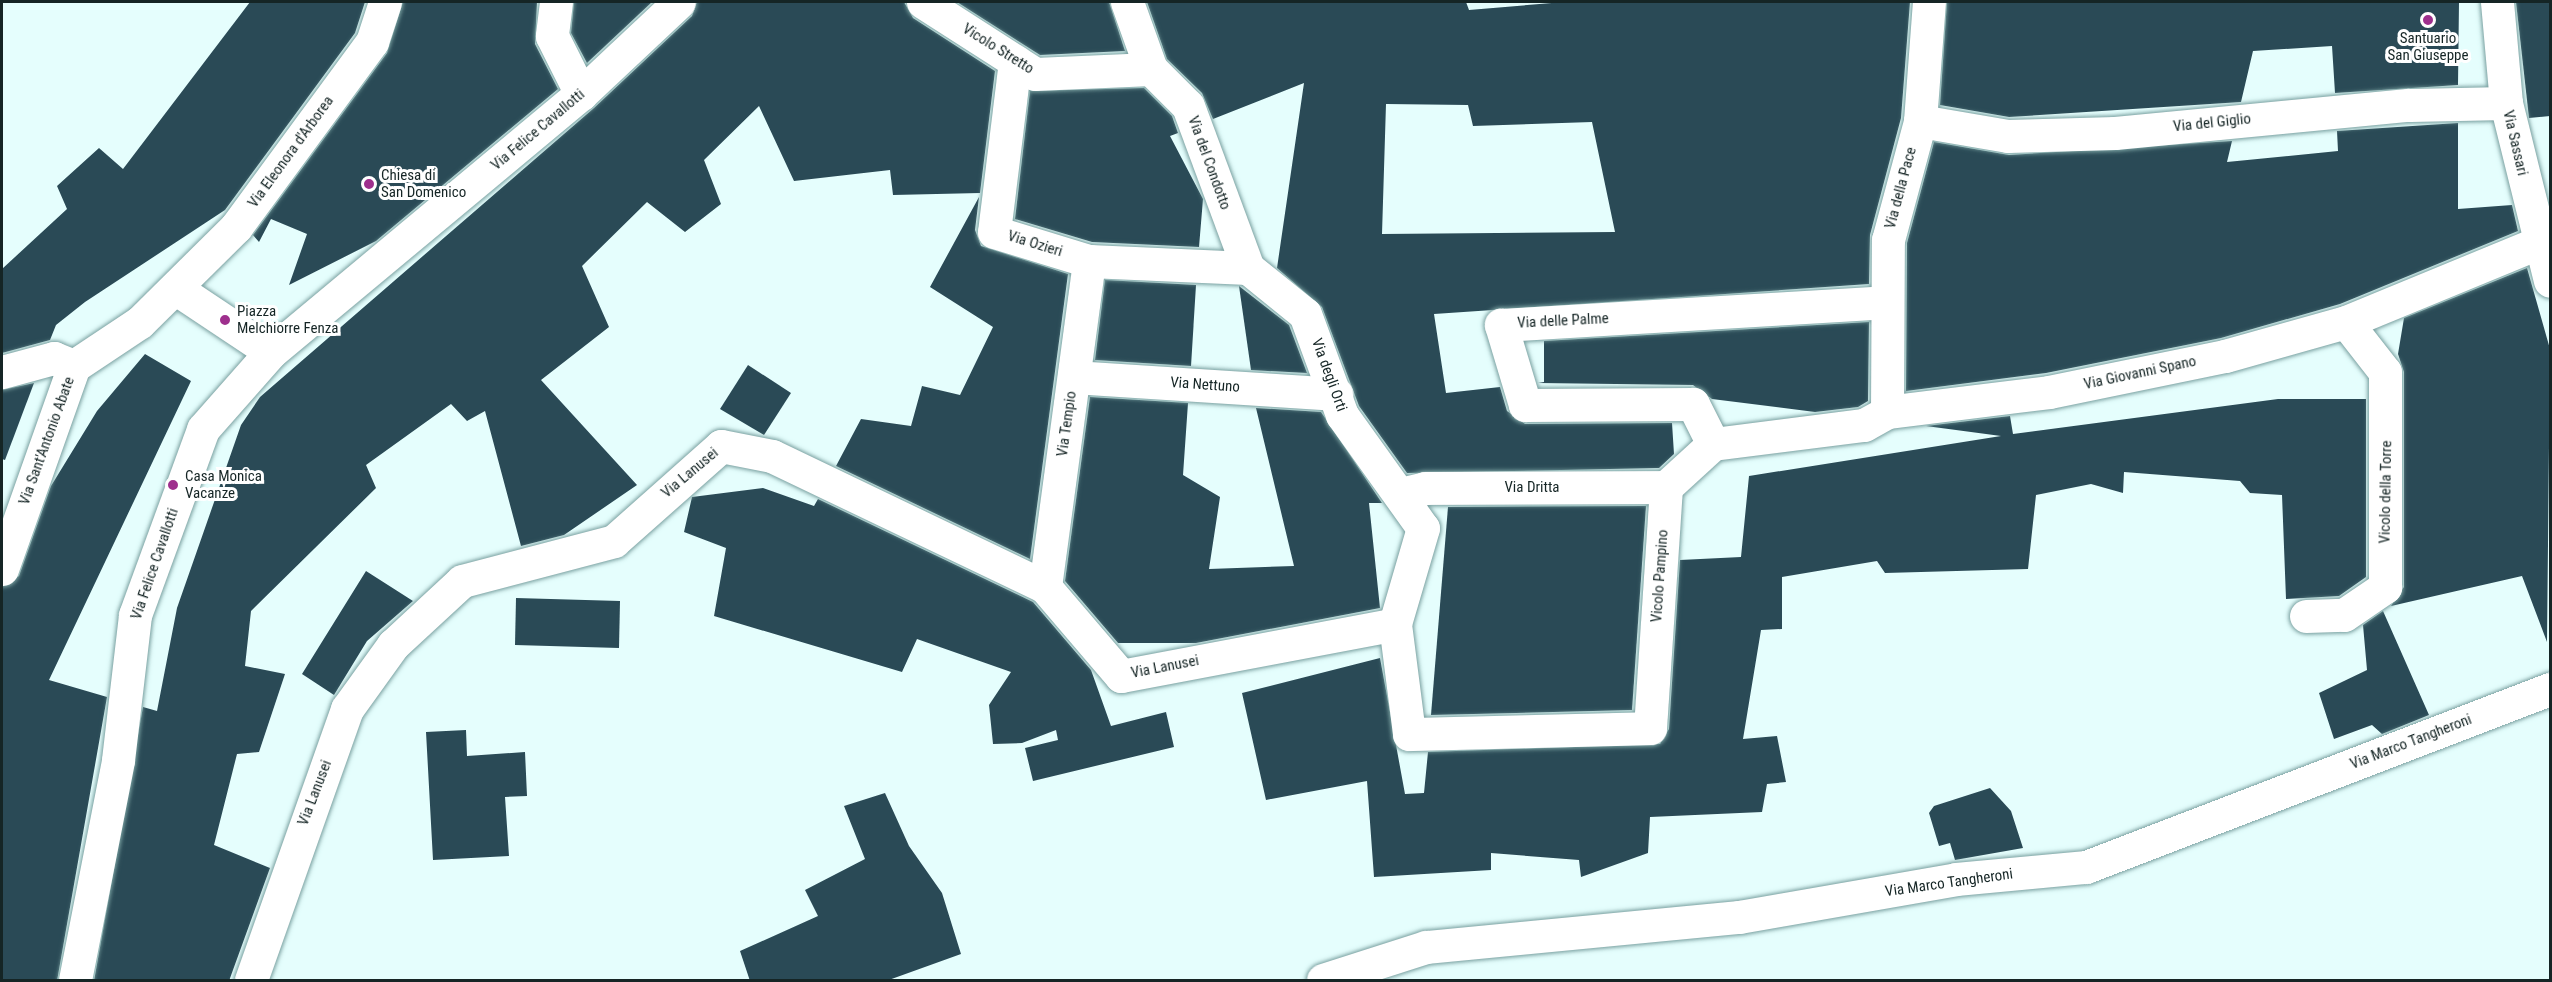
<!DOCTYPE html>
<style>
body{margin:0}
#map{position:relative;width:2552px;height:982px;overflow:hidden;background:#e5fefd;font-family:"Roboto Condensed",sans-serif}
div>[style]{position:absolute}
.building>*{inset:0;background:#2a4a56}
.roads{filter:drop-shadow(0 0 2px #79a0a0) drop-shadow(0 0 2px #79a0a0)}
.minor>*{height:33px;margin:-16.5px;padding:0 16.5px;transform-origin:16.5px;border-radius:16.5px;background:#fff}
.secondary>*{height:33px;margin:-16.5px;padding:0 16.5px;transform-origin:16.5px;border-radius:16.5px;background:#fff}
.primary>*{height:33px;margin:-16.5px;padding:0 16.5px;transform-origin:16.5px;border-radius:16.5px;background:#fff}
.dots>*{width:16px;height:16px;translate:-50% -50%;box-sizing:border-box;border:3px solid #fff;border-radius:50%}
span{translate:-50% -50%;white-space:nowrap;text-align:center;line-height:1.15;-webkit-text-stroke:6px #fff;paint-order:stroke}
.poi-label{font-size:15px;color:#152525}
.left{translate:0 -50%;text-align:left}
.street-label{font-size:15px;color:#152525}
.frame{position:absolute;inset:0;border:3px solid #152525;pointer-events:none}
</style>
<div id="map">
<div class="building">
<i style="clip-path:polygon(250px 2px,365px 2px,355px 33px,225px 210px,85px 302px,56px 325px,50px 340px,2px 353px,2px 269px,67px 209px,57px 186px,99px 148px,123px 169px)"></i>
<i style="clip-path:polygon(403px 2px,537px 2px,535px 44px,558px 89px,376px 241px,289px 285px,307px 234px,271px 219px,259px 242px,253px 235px,387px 53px)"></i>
<i style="clip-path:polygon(574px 2px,652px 2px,587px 63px,571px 33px)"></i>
<i style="clip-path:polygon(697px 2px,904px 2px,913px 18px,995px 71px,980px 193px,893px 195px,890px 170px,794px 181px,759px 106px,704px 160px,721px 204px,685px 232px,647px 202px,582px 266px,609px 327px,541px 380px,637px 485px,564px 535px,521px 546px,485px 411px,467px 421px,451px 404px,366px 465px,376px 488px,251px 611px,245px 666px,285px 674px,259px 752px,237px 754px,214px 845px,270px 868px,229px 981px,94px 981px,143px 707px,157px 711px,177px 608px,241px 425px,260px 397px,594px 108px,692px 16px)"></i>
<i style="clip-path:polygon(957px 2px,1109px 2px,1125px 51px,1040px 55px)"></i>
<i style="clip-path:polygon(evenodd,1147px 2px,1466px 2px,1469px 10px,1564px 2px,1910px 2px,1901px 118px,1870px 235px,1869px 284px,1434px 314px,1446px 393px,1500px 387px,1507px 411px,1525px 424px,1672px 423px,1674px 454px,1659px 468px,1407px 473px,1359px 406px,1322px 307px,1277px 268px,1304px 83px,1213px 119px,1202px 93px,1167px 59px,1147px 2px,1386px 104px,1468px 105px,1473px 126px,1592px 122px,1615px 232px,1382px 234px,1386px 104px)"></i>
<i style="clip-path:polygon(1947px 2px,2459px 2px,2458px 85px,2335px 93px,2332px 46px,2253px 51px,2241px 102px,2009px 117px,1940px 105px)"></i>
<i style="clip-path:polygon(2516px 2px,2550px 2px,2550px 116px,2529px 118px)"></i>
<i style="clip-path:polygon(1144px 88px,1172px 116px,1178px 133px,1170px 136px,1203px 199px,1199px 247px,1092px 242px,1015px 219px,1030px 91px)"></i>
<i style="clip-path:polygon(2458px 123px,2458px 209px,2512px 205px,2518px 231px,2340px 304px,2221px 338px,2046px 373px,1906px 391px,1907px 243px,1934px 142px,2009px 155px,2232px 141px,2227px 162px,2338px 151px,2337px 131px)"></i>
<i style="clip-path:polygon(979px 197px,975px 230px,981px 246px,1068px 274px,1030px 559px,836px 466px,861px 419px,911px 426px,922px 386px,960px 395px,993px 327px,930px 287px)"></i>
<i style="clip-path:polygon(2527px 268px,2550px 349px,2547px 642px,2522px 576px,2391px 606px,2404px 587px,2404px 372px,2398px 354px,2404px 318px)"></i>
<i style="clip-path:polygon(1105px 280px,1196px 285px,1191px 366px,1095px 360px)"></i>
<i style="clip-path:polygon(1239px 286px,1289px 325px,1307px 373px,1251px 370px)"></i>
<i style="clip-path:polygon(1869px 322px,1868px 401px,1858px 407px,1815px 412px,1712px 399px,1693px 385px,1538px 383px,1544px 382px,1544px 341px)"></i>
<i style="clip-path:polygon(145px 354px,191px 381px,49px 680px,107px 697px,57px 981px,2px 981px,2px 587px,19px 576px,51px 486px,97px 411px)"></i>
<i style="clip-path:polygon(748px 365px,791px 393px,764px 435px,720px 409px)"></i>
<i style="clip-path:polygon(34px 383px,5px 460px,2px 459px,2px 390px)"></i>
<i style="clip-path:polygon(1090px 397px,1188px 403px,1183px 475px,1220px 497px,1209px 569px,1294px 566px,1256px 408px,1321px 412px,1382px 503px,1369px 503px,1380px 608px,1196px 643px,1118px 643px,1065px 581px)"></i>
<i style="clip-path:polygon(2278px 399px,2366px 399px,2366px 577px,2339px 596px,2286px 599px,2282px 495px,2250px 493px,2240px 481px,2124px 472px,2123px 493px,2091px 484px,2036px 495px,2028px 569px,1885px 573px,1877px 561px,1782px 577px,1782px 629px,1761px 630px,1743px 739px,1777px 736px,1786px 782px,1767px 784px,1762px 812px,1650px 817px,1648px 853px,1581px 877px,1579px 860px,1491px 853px,1491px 870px,1374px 877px,1367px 781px,1266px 800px,1242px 693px,1380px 658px,1405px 794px,1424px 793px,1428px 752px,1660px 744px,1669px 729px,1680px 560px,1741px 557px,1749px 476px,2001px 436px,1926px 426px,2010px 416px,2013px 434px)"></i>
<i style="clip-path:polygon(763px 488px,814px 506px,818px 499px,1033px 602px,1091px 670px,1111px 726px,1166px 712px,1174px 747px,1033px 781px,1025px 748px,1058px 740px,1056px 730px,1022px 743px,993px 744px,989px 705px,1011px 672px,917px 639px,902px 672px,714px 616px,726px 548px,684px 532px,692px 497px)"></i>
<i style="clip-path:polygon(1646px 506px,1632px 710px,1431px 715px,1448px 507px)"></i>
<i style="clip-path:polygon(366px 571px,413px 601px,367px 641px,334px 695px,302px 674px)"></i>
<i style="clip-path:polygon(516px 598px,620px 601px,619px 648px,515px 645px)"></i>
<i style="clip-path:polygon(2383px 611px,2429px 715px,2382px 734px,2372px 725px,2334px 739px,2319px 693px,2367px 670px,2363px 625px)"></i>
<i style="clip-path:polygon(466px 730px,467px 756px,525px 752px,527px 796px,505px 797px,509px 856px,433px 860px,426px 732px)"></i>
<i style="clip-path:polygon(1990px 788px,2011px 811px,2023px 848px,1955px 860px,1950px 843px,1939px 846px,1929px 813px,1934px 806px)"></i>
<i style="clip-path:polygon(885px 793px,909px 846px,942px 893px,961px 954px,886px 981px,750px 981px,740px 951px,818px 916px,805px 890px,865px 859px,844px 806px)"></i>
</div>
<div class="roads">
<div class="minor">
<i style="left:556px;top:2px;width:34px;rotate:97deg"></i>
<i style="left:552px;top:36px;width:65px;rotate:63.4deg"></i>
<i style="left:923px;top:2px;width:133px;rotate:32.7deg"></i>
<i style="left:1035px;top:74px;width:116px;rotate:-2.5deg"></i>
<i style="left:1127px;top:2px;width:71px;rotate:70.3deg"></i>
<i style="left:1151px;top:69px;width:52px;rotate:45deg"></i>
<i style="left:1188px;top:106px;width:173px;rotate:69.7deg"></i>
<i style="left:2497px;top:2px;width:101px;rotate:84.9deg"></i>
<i style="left:2506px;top:103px;width:183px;rotate:76.1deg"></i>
<i style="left:1015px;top:61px;width:172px;rotate:97deg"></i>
<i style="left:994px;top:232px;width:99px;rotate:17deg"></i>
<i style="left:1089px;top:261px;width:159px;rotate:2.5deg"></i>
<i style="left:1920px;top:121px;width:89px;rotate:9.7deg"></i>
<i style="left:2008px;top:136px;width:107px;rotate:-1.6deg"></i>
<i style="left:2115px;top:133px;width:294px;rotate:-5.5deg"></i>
<i style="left:2408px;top:105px;width:98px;rotate:-1.2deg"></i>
<i style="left:1248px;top:268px;width:73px;rotate:38.9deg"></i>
<i style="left:1305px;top:314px;width:108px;rotate:69.9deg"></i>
<i style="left:1342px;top:415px;width:139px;rotate:54.4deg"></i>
<i style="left:1423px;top:528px;width:100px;rotate:106.3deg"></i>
<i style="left:1395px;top:624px;width:111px;rotate:82.7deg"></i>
<i style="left:1409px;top:734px;width:241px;rotate:-1.4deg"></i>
<i style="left:1650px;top:728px;width:242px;rotate:-86.2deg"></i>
<i style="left:1666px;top:487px;width:64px;rotate:-42.5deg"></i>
<i style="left:2px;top:372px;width:54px;rotate:-15.1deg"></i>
<i style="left:54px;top:358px;width:22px;rotate:22deg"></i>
<i style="left:1074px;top:377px;width:263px;rotate:3.7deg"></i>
<i style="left:1887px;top:412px;width:172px;rotate:-89.7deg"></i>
<i style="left:1888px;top:240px;width:123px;rotate:-74.9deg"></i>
<i style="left:1920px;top:121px;width:119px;rotate:-85.7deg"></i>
<i style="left:1713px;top:444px;width:152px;rotate:-7.2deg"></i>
<i style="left:1864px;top:425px;width:26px;rotate:-29deg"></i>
<i style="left:1887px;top:412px;width:163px;rotate:-7deg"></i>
<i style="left:2049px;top:392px;width:180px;rotate:-11.6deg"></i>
<i style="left:2225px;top:356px;width:126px;rotate:-15.7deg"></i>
<i style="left:2346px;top:322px;width:221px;rotate:-22.4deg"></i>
<i style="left:1713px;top:444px;width:45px;rotate:-116.6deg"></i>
<i style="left:1693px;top:404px;width:168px;rotate:179.7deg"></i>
<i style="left:1525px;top:405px;width:84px;rotate:-106.7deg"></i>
<i style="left:1501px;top:325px;width:385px;rotate:-3.4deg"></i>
<i style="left:1400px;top:494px;width:26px;rotate:-13deg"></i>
<i style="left:1425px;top:488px;width:241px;rotate:-0.2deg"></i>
<i style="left:1045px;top:587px;width:329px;rotate:-82.3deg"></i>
<i style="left:2306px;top:616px;width:38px;rotate:-2deg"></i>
<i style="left:2344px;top:615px;width:50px;rotate:-34.3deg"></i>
<i style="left:2385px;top:587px;width:215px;rotate:-90deg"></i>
<i style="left:2385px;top:372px;width:63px;rotate:-128deg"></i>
<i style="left:75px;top:980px;width:224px;rotate:-78.9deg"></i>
<i style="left:118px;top:760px;width:146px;rotate:-83.3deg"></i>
<i style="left:135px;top:615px;width:198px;rotate:-69.9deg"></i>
<i style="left:203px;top:429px;width:103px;rotate:-48.6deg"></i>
<i style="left:251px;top:980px;width:288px;rotate:-70.5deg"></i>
<i style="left:347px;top:709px;width:79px;rotate:-54.3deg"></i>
<i style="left:393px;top:645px;width:94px;rotate:-42.8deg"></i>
<i style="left:462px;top:581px;width:157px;rotate:-14.7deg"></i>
<i style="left:614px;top:541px;width:143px;rotate:-41.6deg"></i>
<i style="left:721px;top:446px;width:52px;rotate:11.1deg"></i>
<i style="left:772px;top:456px;width:303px;rotate:25.6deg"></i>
<i style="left:1045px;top:587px;width:117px;rotate:49.5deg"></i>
<i style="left:1121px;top:676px;width:279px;rotate:-10.7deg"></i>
<i style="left:1323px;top:980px;width:108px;rotate:-17.8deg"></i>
<i style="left:1426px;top:947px;width:314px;rotate:-5.5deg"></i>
<i style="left:1739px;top:917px;width:220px;rotate:-9.9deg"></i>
<i style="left:1956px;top:879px;width:131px;rotate:-5.3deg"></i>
<i style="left:2086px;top:867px;width:497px;rotate:-21deg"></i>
</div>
<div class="secondary">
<i style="left:175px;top:288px;width:115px;rotate:33.7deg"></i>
<i style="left:271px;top:352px;width:403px;rotate:-39.8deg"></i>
<i style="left:581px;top:94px;width:134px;rotate:-43.2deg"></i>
</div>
<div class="primary">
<i style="left:2px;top:569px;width:215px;rotate:-70.5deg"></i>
<i style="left:74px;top:366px;width:79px;rotate:-33.7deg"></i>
<i style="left:140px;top:322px;width:135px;rotate:-44.7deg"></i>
<i style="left:236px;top:227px;width:230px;rotate:-53.7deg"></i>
<i style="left:372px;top:42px;width:42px;rotate:-72deg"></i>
</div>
</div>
<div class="dots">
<i style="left:2428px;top:20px;background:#9e2f8d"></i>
<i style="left:369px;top:184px;background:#9e2f8d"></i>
<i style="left:225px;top:320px;background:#9e2f8d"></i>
<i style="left:173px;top:485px;background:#9e2f8d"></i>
</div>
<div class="poi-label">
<span style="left:2428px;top:47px">Santuario<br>San Giuseppe</span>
<span class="left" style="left:381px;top:184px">Chiesa di<br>San Domenico</span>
<span class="left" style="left:237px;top:320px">Piazza<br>Melchiorre Fenza</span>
<span class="left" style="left:185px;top:485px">Casa Monica<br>Vacanze</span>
</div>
<div class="street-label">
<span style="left:998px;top:49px;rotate:32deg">Vicolo Stretto</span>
<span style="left:2212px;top:123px;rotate:-6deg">Via del Giglio</span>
<span style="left:538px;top:130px;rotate:-40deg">Via Felice Cavallotti</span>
<span style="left:2515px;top:143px;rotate:77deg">Via Sassari</span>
<span style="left:291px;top:152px;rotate:-54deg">Via Eleonora d'Arborea</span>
<span style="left:1209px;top:163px;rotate:70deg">Via del Condotto</span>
<span style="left:1901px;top:188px;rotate:-75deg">Via della Pace</span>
<span style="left:1035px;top:244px;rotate:17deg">Via Ozieri</span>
<span style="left:1563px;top:321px;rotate:-3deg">Via delle Palme</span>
<span style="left:2140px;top:373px;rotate:-12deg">Via Giovanni Spano</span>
<span style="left:1329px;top:375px;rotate:70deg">Via degli Orti</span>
<span style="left:1205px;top:385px;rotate:4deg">Via Nettuno</span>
<span style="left:1067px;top:424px;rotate:-82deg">Via Tempio</span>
<span style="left:47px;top:441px;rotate:-70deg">Via Sant'Antonio Abate</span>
<span style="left:690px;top:473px;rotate:-40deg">Via Lanusei</span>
<span style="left:1532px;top:488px">Via Dritta</span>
<span style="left:2386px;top:492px;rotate:-89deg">Vicolo della Torre</span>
<span style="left:155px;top:564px;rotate:-71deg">Via Felice Cavallotti</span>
<span style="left:1660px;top:576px;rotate:-86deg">Vicolo Pampino</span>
<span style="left:1165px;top:667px;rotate:-11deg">Via Lanusei</span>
<span style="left:2411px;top:742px;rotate:-21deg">Via Marco Tangheroni</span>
<span style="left:315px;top:793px;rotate:-69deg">Via Lanusei</span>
<span style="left:1949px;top:883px;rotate:-8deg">Via Marco Tangheroni</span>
</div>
<div class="frame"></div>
</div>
